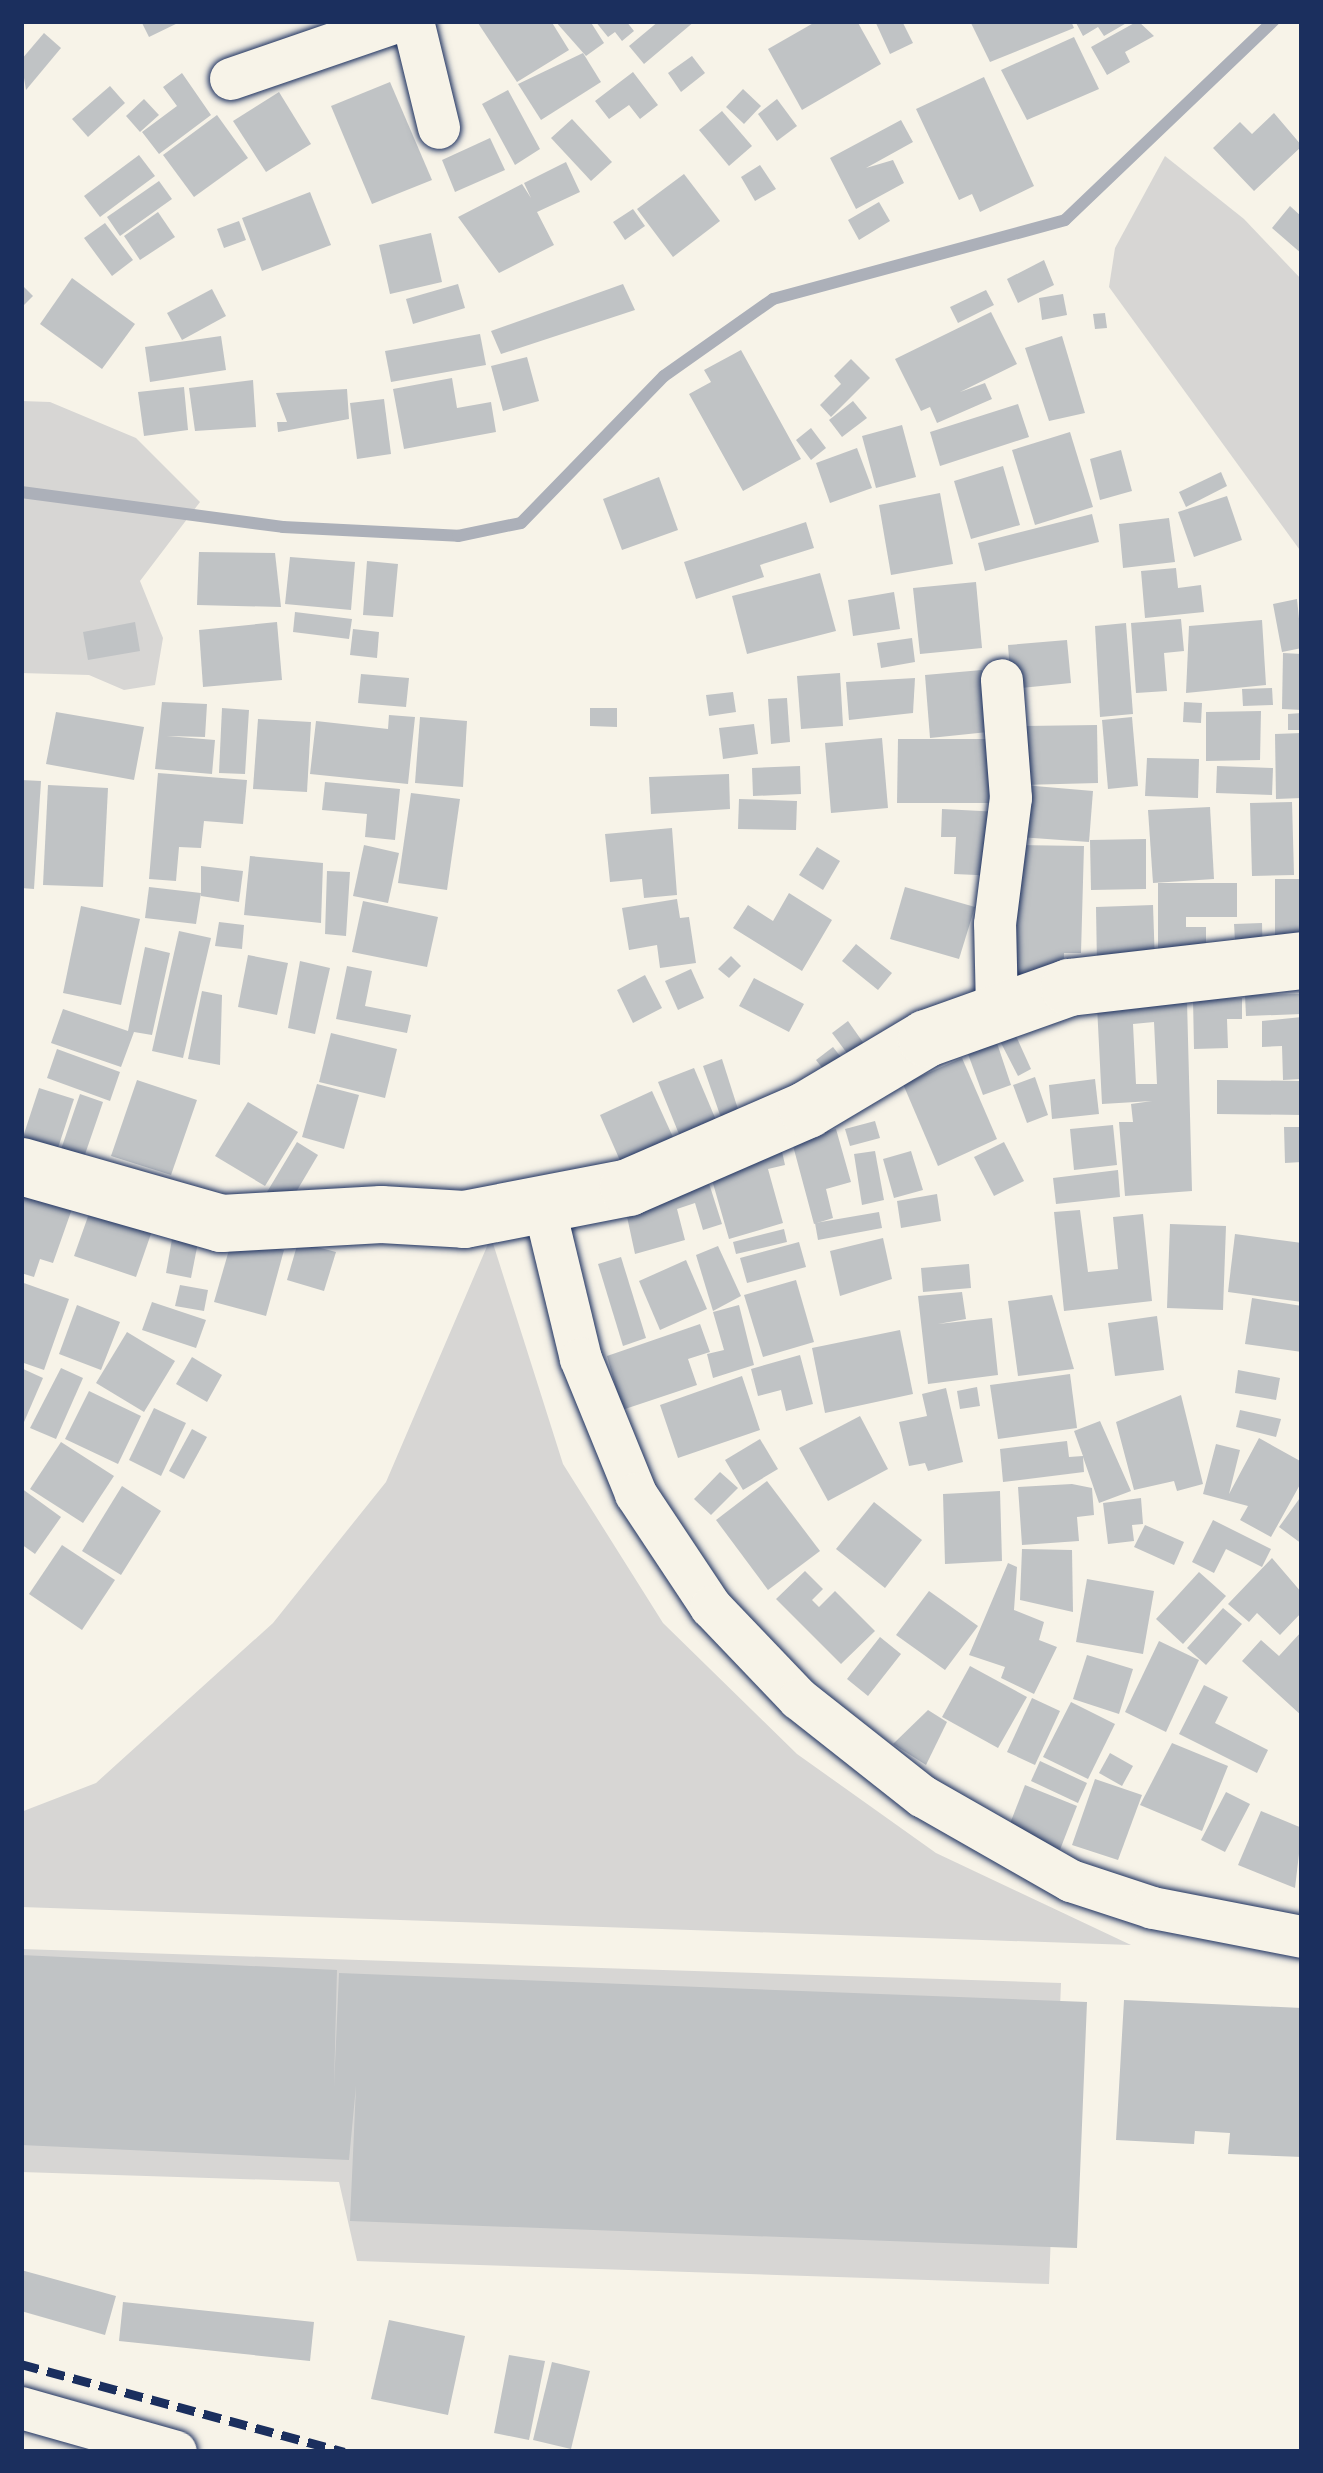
<!DOCTYPE html>
<style>
body{margin:0}
#map{position:relative;width:1323px;height:2473px;overflow:hidden;background:#f7f3e8;font-family:Dekko,sans-serif}
div>[style]{position:absolute}
.green>*{inset:0;background:#d7d6d4}
.stream>*{height:12px;margin:-6px;padding:0 6px;transform-origin:6px;border-radius:6px;background:#acb0b9}
.building>*{inset:0;background:#c0c3c5}
.roads{filter:drop-shadow(0 0 3px #1b2f5e) drop-shadow(0 0 3px #1b2f5e)}
.street>*{height:42px;margin:-21px;padding:0 21px;transform-origin:21px;border-radius:21px;background:#f7f3e8}
.secondary>*{height:57px;margin:-28.5px;padding:0 28.5px;transform-origin:28.5px;border-radius:28.5px;background:#f7f3e8}
.rail>*{height:9px;margin-top:-4.5px;transform-origin:0;background:repeating-linear-gradient(90deg,#1b2f5e 0 18px,transparent 0 27px)}
span{translate:-50% -50%;white-space:nowrap;text-align:center;line-height:1.15;-webkit-text-stroke:10px #f7f3e8;paint-order:stroke}
.frame{position:absolute;inset:0;border:24px solid #1b2f5e;pointer-events:none}
</style>
<div id="map">
<div class="green">
<i style="clip-path:polygon(1165px 156px,1244px 219px,1302px 280px,1302px 553px,1109px 287px,1115px 248px)"></i>
<i style="clip-path:polygon(21px 401px,50px 402px,136px 438px,200px 502px,140px 581px,163px 638px,155px 685px,124px 690px,89px 675px,21px 673px)"></i>
<i style="clip-path:polygon(491px 1237px,563px 1464px,663px 1623px,797px 1754px,936px 1853px,1131px 1945px,21px 1907px,21px 1812px,96px 1783px,273px 1623px,386px 1482px)"></i>
<i style="clip-path:polygon(21px 1949px,1061px 1983px,1049px 2284px,357px 2261px,339px 2182px,21px 2172px)"></i>
</div>
<div class="stream">
<i style="left:21px;top:492px;width:264px;rotate:7.6deg"></i>
<i style="left:283px;top:527px;width:175px;rotate:2.9deg"></i>
<i style="left:458px;top:536px;width:64px;rotate:-11.7deg"></i>
<i style="left:521px;top:523px;width:205px;rotate:-45.8deg"></i>
<i style="left:664px;top:376px;width:133px;rotate:-35.2deg"></i>
<i style="left:773px;top:299px;width:302px;rotate:-15.1deg"></i>
<i style="left:1065px;top:220px;width:288px;rotate:-43.7deg"></i>
</div>
<div class="building">
<i style="clip-path:polygon(141px 21px,182px 21px,149px 37px)"></i>
<i style="clip-path:polygon(551px 21px,569px 50px,517px 82px,478px 23px)"></i>
<i style="clip-path:polygon(555px 21px,590px 21px,604px 43px,586px 56px)"></i>
<i style="clip-path:polygon(595px 21px,626px 21px,634px 31px,622px 41px,615px 32px,608px 37px)"></i>
<i style="clip-path:polygon(659px 21px,695px 21px,644px 64px,629px 46px)"></i>
<i style="clip-path:polygon(817px 21px,857px 21px,881px 64px,802px 110px,768px 49px)"></i>
<i style="clip-path:polygon(875px 21px,902px 21px,913px 43px,890px 54px)"></i>
<i style="clip-path:polygon(970px 21px,1071px 21px,1074px 28px,990px 62px)"></i>
<i style="clip-path:polygon(1075px 21px,1130px 21px,1104px 36px,1098px 27px,1083px 36px)"></i>
<i style="clip-path:polygon(1138px 21px,1154px 36px,1125px 52px,1130px 62px,1107px 75px,1091px 47px)"></i>
<i style="clip-path:polygon(44px 33px,61px 48px,26px 90px,21px 60px)"></i>
<i style="clip-path:polygon(1074px 37px,1099px 89px,1027px 120px,1001px 70px)"></i>
<i style="clip-path:polygon(583px 53px,601px 82px,541px 120px,518px 84px)"></i>
<i style="clip-path:polygon(692px 56px,705px 73px,681px 92px,668px 73px)"></i>
<i style="clip-path:polygon(633px 72px,658px 105px,640px 119px,629px 105px,609px 119px,595px 101px)"></i>
<i style="clip-path:polygon(182px 73px,211px 115px,159px 154px,142px 132px,177px 106px,163px 87px)"></i>
<i style="clip-path:polygon(984px 77px,1034px 186px,980px 212px,972px 194px,959px 200px,916px 109px)"></i>
<i style="clip-path:polygon(390px 82px,432px 180px,372px 204px,331px 106px)"></i>
<i style="clip-path:polygon(110px 86px,125px 103px,88px 137px,72px 119px)"></i>
<i style="clip-path:polygon(743px 89px,761px 106px,744px 124px,726px 107px)"></i>
<i style="clip-path:polygon(508px 90px,540px 149px,515px 165px,482px 104px)"></i>
<i style="clip-path:polygon(279px 92px,311px 144px,266px 172px,233px 121px)"></i>
<i style="clip-path:polygon(144px 99px,159px 115px,140px 132px,126px 116px)"></i>
<i style="clip-path:polygon(777px 99px,797px 126px,777px 141px,758px 114px)"></i>
<i style="clip-path:polygon(722px 111px,752px 146px,729px 166px,699px 130px)"></i>
<i style="clip-path:polygon(1274px 113px,1302px 146px,1254px 191px,1213px 148px,1240px 122px,1252px 134px)"></i>
<i style="clip-path:polygon(217px 115px,248px 158px,194px 197px,163px 155px)"></i>
<i style="clip-path:polygon(572px 119px,612px 162px,591px 181px,551px 138px)"></i>
<i style="clip-path:polygon(901px 120px,913px 142px,866px 168px,893px 160px,904px 183px,856px 209px,830px 158px)"></i>
<i style="clip-path:polygon(490px 138px,505px 170px,455px 192px,442px 160px)"></i>
<i style="clip-path:polygon(139px 155px,155px 176px,100px 217px,84px 196px)"></i>
<i style="clip-path:polygon(566px 162px,580px 192px,537px 212px,554px 245px,499px 273px,458px 217px,522px 184px,531px 198px,524px 183px)"></i>
<i style="clip-path:polygon(760px 165px,776px 189px,755px 201px,741px 177px)"></i>
<i style="clip-path:polygon(684px 174px,720px 221px,673px 257px,637px 209px)"></i>
<i style="clip-path:polygon(159px 181px,172px 199px,120px 236px,107px 217px)"></i>
<i style="clip-path:polygon(310px 192px,331px 245px,262px 271px,242px 218px)"></i>
<i style="clip-path:polygon(879px 202px,890px 221px,859px 240px,848px 220px)"></i>
<i style="clip-path:polygon(1290px 206px,1302px 217px,1302px 254px,1272px 228px)"></i>
<i style="clip-path:polygon(633px 209px,645px 226px,625px 240px,613px 222px)"></i>
<i style="clip-path:polygon(158px 212px,175px 237px,140px 260px,124px 236px)"></i>
<i style="clip-path:polygon(239px 221px,246px 240px,224px 248px,217px 229px)"></i>
<i style="clip-path:polygon(105px 223px,133px 260px,112px 276px,84px 238px)"></i>
<i style="clip-path:polygon(431px 233px,442px 282px,390px 294px,379px 245px)"></i>
<i style="clip-path:polygon(1044px 260px,1054px 285px,1018px 303px,1007px 279px)"></i>
<i style="clip-path:polygon(72px 278px,135px 324px,102px 369px,40px 324px)"></i>
<i style="clip-path:polygon(21px 284px,33px 296px,21px 308px)"></i>
<i style="clip-path:polygon(458px 284px,465px 308px,413px 324px,406px 299px)"></i>
<i style="clip-path:polygon(623px 284px,635px 310px,501px 354px,491px 331px)"></i>
<i style="clip-path:polygon(212px 289px,226px 316px,182px 340px,167px 313px)"></i>
<i style="clip-path:polygon(986px 290px,994px 305px,958px 323px,950px 307px)"></i>
<i style="clip-path:polygon(1063px 294px,1067px 315px,1042px 320px,1039px 298px)"></i>
<i style="clip-path:polygon(991px 312px,1017px 364px,960px 392px,985px 383px,992px 399px,937px 423px,930px 407px,921px 411px,895px 359px)"></i>
<i style="clip-path:polygon(1105px 313px,1107px 328px,1095px 329px,1093px 314px)"></i>
<i style="clip-path:polygon(480px 334px,486px 365px,391px 382px,385px 351px)"></i>
<i style="clip-path:polygon(221px 336px,226px 370px,150px 382px,145px 347px)"></i>
<i style="clip-path:polygon(1062px 336px,1085px 413px,1049px 421px,1025px 348px)"></i>
<i style="clip-path:polygon(741px 350px,801px 459px,743px 491px,689px 394px,711px 382px,704px 370px)"></i>
<i style="clip-path:polygon(527px 357px,539px 401px,503px 411px,491px 366px)"></i>
<i style="clip-path:polygon(851px 359px,870px 378px,831px 417px,820px 405px,841px 384px,834px 376px)"></i>
<i style="clip-path:polygon(452px 378px,457px 408px,491px 402px,496px 432px,404px 449px,393px 389px)"></i>
<i style="clip-path:polygon(253px 380px,256px 427px,195px 431px,189px 388px)"></i>
<i style="clip-path:polygon(184px 387px,188px 430px,144px 436px,138px 392px)"></i>
<i style="clip-path:polygon(347px 389px,349px 419px,278px 432px,277px 422px,287px 422px,276px 393px)"></i>
<i style="clip-path:polygon(384px 399px,391px 454px,357px 459px,350px 403px)"></i>
<i style="clip-path:polygon(853px 401px,867px 418px,842px 437px,829px 420px)"></i>
<i style="clip-path:polygon(1018px 404px,1029px 437px,940px 466px,930px 432px)"></i>
<i style="clip-path:polygon(902px 425px,916px 477px,876px 488px,862px 436px)"></i>
<i style="clip-path:polygon(811px 428px,826px 448px,811px 460px,796px 440px)"></i>
<i style="clip-path:polygon(1070px 432px,1093px 507px,1035px 525px,1012px 450px)"></i>
<i style="clip-path:polygon(857px 448px,872px 488px,830px 503px,816px 463px)"></i>
<i style="clip-path:polygon(1121px 450px,1132px 491px,1100px 500px,1090px 459px)"></i>
<i style="clip-path:polygon(1003px 466px,1020px 525px,971px 539px,954px 481px)"></i>
<i style="clip-path:polygon(1221px 472px,1227px 486px,1186px 507px,1179px 492px)"></i>
<i style="clip-path:polygon(659px 477px,678px 530px,622px 550px,603px 499px)"></i>
<i style="clip-path:polygon(940px 493px,953px 564px,891px 575px,879px 505px)"></i>
<i style="clip-path:polygon(1227px 496px,1242px 540px,1194px 557px,1178px 512px)"></i>
<i style="clip-path:polygon(1092px 514px,1099px 542px,985px 571px,978px 543px)"></i>
<i style="clip-path:polygon(1169px 518px,1175px 562px,1123px 568px,1119px 524px)"></i>
<i style="clip-path:polygon(806px 522px,814px 548px,760px 565px,764px 577px,696px 599px,684px 562px)"></i>
<i style="clip-path:polygon(199px 552px,275px 553px,281px 607px,197px 605px)"></i>
<i style="clip-path:polygon(290px 557px,355px 562px,351px 610px,285px 604px)"></i>
<i style="clip-path:polygon(367px 561px,398px 564px,393px 617px,363px 615px)"></i>
<i style="clip-path:polygon(1176px 568px,1178px 588px,1201px 585px,1204px 612px,1145px 618px,1141px 571px)"></i>
<i style="clip-path:polygon(820px 573px,836px 631px,747px 654px,732px 596px)"></i>
<i style="clip-path:polygon(976px 582px,982px 648px,920px 654px,913px 588px)"></i>
<i style="clip-path:polygon(894px 592px,900px 629px,853px 636px,848px 600px)"></i>
<i style="clip-path:polygon(1297px 599px,1302px 648px,1282px 652px,1273px 604px)"></i>
<i style="clip-path:polygon(295px 612px,352px 619px,349px 639px,293px 632px)"></i>
<i style="clip-path:polygon(1181px 619px,1184px 651px,1164px 653px,1167px 691px,1136px 693px,1131px 623px)"></i>
<i style="clip-path:polygon(1262px 620px,1266px 685px,1186px 693px,1189px 626px)"></i>
<i style="clip-path:polygon(135px 622px,140px 651px,88px 660px,83px 632px)"></i>
<i style="clip-path:polygon(277px 622px,282px 680px,203px 687px,199px 630px)"></i>
<i style="clip-path:polygon(1126px 623px,1133px 714px,1100px 717px,1095px 626px)"></i>
<i style="clip-path:polygon(353px 629px,379px 632px,377px 658px,350px 655px)"></i>
<i style="clip-path:polygon(912px 638px,915px 662px,881px 668px,877px 643px)"></i>
<i style="clip-path:polygon(1067px 640px,1071px 683px,1011px 689px,1008px 645px)"></i>
<i style="clip-path:polygon(1283px 653px,1302px 654px,1302px 710px,1282px 709px)"></i>
<i style="clip-path:polygon(982px 670px,988px 732px,930px 738px,925px 675px)"></i>
<i style="clip-path:polygon(840px 673px,843px 726px,801px 729px,797px 676px)"></i>
<i style="clip-path:polygon(361px 674px,409px 678px,406px 707px,358px 703px)"></i>
<i style="clip-path:polygon(915px 678px,913px 713px,849px 720px,846px 682px)"></i>
<i style="clip-path:polygon(1272px 688px,1273px 705px,1243px 706px,1242px 689px)"></i>
<i style="clip-path:polygon(733px 692px,736px 712px,709px 716px,706px 695px)"></i>
<i style="clip-path:polygon(787px 698px,790px 742px,771px 744px,768px 699px)"></i>
<i style="clip-path:polygon(162px 702px,207px 704px,205px 737px,167px 736px,215px 740px,212px 774px,155px 769px)"></i>
<i style="clip-path:polygon(1184px 702px,1202px 703px,1201px 723px,1183px 722px)"></i>
<i style="clip-path:polygon(222px 708px,249px 710px,245px 774px,219px 773px)"></i>
<i style="clip-path:polygon(590px 708px,617px 708px,617px 727px,590px 726px)"></i>
<i style="clip-path:polygon(1261px 711px,1260px 760px,1206px 761px,1206px 712px)"></i>
<i style="clip-path:polygon(56px 712px,144px 727px,134px 780px,46px 764px)"></i>
<i style="clip-path:polygon(1302px 713px,1302px 730px,1288px 730px,1288px 714px)"></i>
<i style="clip-path:polygon(389px 715px,415px 717px,408px 784px,310px 774px,316px 721px,388px 729px)"></i>
<i style="clip-path:polygon(420px 717px,467px 721px,463px 787px,415px 783px)"></i>
<i style="clip-path:polygon(1132px 717px,1138px 786px,1108px 789px,1102px 720px)"></i>
<i style="clip-path:polygon(258px 719px,311px 722px,307px 792px,253px 789px)"></i>
<i style="clip-path:polygon(754px 724px,758px 754px,723px 759px,719px 728px)"></i>
<i style="clip-path:polygon(1097px 725px,1098px 783px,1022px 785px,1025px 726px)"></i>
<i style="clip-path:polygon(1302px 733px,1302px 798px,1276px 799px,1275px 734px)"></i>
<i style="clip-path:polygon(882px 738px,888px 808px,831px 813px,825px 743px)"></i>
<i style="clip-path:polygon(898px 739px,996px 739px,995px 803px,897px 803px)"></i>
<i style="clip-path:polygon(1147px 758px,1199px 759px,1198px 798px,1145px 796px)"></i>
<i style="clip-path:polygon(800px 766px,801px 794px,753px 796px,752px 768px)"></i>
<i style="clip-path:polygon(1217px 766px,1273px 768px,1272px 795px,1216px 793px)"></i>
<i style="clip-path:polygon(158px 773px,247px 780px,243px 824px,204px 821px,201px 848px,179px 847px,176px 881px,149px 879px)"></i>
<i style="clip-path:polygon(729px 774px,730px 809px,651px 814px,649px 777px)"></i>
<i style="clip-path:polygon(21px 780px,41px 781px,34px 889px,21px 888px)"></i>
<i style="clip-path:polygon(325px 782px,400px 789px,395px 840px,365px 837px,367px 814px,322px 810px)"></i>
<i style="clip-path:polygon(48px 785px,108px 788px,103px 887px,43px 885px)"></i>
<i style="clip-path:polygon(1023px 785px,1093px 791px,1089px 842px,1019px 837px)"></i>
<i style="clip-path:polygon(411px 793px,460px 799px,447px 890px,398px 883px)"></i>
<i style="clip-path:polygon(739px 799px,797px 801px,796px 830px,738px 829px)"></i>
<i style="clip-path:polygon(1292px 802px,1294px 875px,1252px 876px,1250px 803px)"></i>
<i style="clip-path:polygon(1210px 807px,1214px 879px,1153px 883px,1148px 810px)"></i>
<i style="clip-path:polygon(942px 809px,1001px 812px,998px 876px,954px 874px,956px 837px,941px 837px)"></i>
<i style="clip-path:polygon(672px 828px,677px 895px,644px 898px,642px 879px,610px 882px,605px 834px)"></i>
<i style="clip-path:polygon(1146px 839px,1146px 889px,1091px 890px,1090px 840px)"></i>
<i style="clip-path:polygon(364px 845px,399px 853px,388px 903px,353px 896px)"></i>
<i style="clip-path:polygon(1015px 845px,1084px 846px,1081px 953px,1064px 953px,1063px 982px,1005px 981px)"></i>
<i style="clip-path:polygon(817px 847px,840px 861px,823px 890px,799px 875px)"></i>
<i style="clip-path:polygon(250px 856px,323px 863px,321px 923px,244px 915px)"></i>
<i style="clip-path:polygon(201px 866px,243px 871px,239px 902px,201px 896px)"></i>
<i style="clip-path:polygon(327px 871px,350px 872px,346px 936px,325px 934px)"></i>
<i style="clip-path:polygon(1275px 879px,1302px 879px,1302px 952px,1275px 952px)"></i>
<i style="clip-path:polygon(1158px 883px,1237px 883px,1237px 917px,1186px 917px,1186px 927px,1206px 927px,1206px 969px,1158px 969px)"></i>
<i style="clip-path:polygon(149px 887px,201px 893px,196px 924px,145px 918px)"></i>
<i style="clip-path:polygon(905px 887px,975px 907px,959px 959px,890px 939px)"></i>
<i style="clip-path:polygon(789px 893px,832px 920px,802px 971px,733px 928px,748px 905px,773px 921px)"></i>
<i style="clip-path:polygon(677px 899px,680px 918px,689px 917px,696px 963px,660px 968px,657px 945px,629px 950px,622px 908px)"></i>
<i style="clip-path:polygon(363px 901px,438px 917px,427px 967px,352px 952px)"></i>
<i style="clip-path:polygon(1153px 905px,1155px 964px,1097px 965px,1096px 907px)"></i>
<i style="clip-path:polygon(81px 906px,140px 919px,121px 1005px,63px 993px)"></i>
<i style="clip-path:polygon(219px 922px,244px 925px,242px 949px,215px 946px)"></i>
<i style="clip-path:polygon(1262px 923px,1263px 962px,1235px 941px,1234px 924px)"></i>
<i style="clip-path:polygon(179px 931px,211px 938px,183px 1058px,152px 1051px)"></i>
<i style="clip-path:polygon(856px 944px,892px 973px,878px 990px,842px 961px)"></i>
<i style="clip-path:polygon(145px 947px,170px 953px,152px 1035px,134px 1032px,121px 1067px,51px 1043px,63px 1009px,128px 1031px)"></i>
<i style="clip-path:polygon(248px 955px,288px 963px,277px 1015px,238px 1007px)"></i>
<i style="clip-path:polygon(731px 956px,741px 966px,729px 978px,718px 969px)"></i>
<i style="clip-path:polygon(300px 961px,330px 968px,315px 1034px,288px 1028px)"></i>
<i style="clip-path:polygon(347px 966px,372px 971px,365px 1006px,411px 1015px,407px 1033px,336px 1019px)"></i>
<i style="clip-path:polygon(691px 969px,704px 998px,678px 1010px,665px 981px)"></i>
<i style="clip-path:polygon(645px 975px,662px 1008px,633px 1023px,617px 990px)"></i>
<i style="clip-path:polygon(754px 978px,804px 1004px,789px 1032px,739px 1006px)"></i>
<i style="clip-path:polygon(202px 991px,222px 995px,220px 1065px,188px 1059px)"></i>
<i style="clip-path:polygon(1302px 994px,1302px 1014px,1246px 1016px,1245px 995px)"></i>
<i style="clip-path:polygon(1242px 998px,1242px 1019px,1227px 1019px,1228px 1048px,1194px 1049px,1193px 999px)"></i>
<i style="clip-path:polygon(evenodd,1187px 1001px,1192px 1191px,1125px 1196px,1119px 1122px,1133px 1122px,1131px 1104px,1152px 1101px,1102px 1104px,1097px 1006px,1187px 1001px,1154px 1022px,1157px 1084px,1136px 1084px,1133px 1024px,1154px 1022px)"></i>
<i style="clip-path:polygon(1302px 1017px,1302px 1079px,1283px 1080px,1282px 1046px,1262px 1047px,1262px 1021px)"></i>
<i style="clip-path:polygon(848px 1021px,867px 1048px,852px 1060px,832px 1033px)"></i>
<i style="clip-path:polygon(331px 1033px,397px 1049px,385px 1098px,319px 1082px)"></i>
<i style="clip-path:polygon(1016px 1036px,1031px 1069px,1018px 1076px,1001px 1043px)"></i>
<i style="clip-path:polygon(997px 1043px,1011px 1085px,983px 1095px,968px 1054px)"></i>
<i style="clip-path:polygon(833px 1047px,844px 1061px,827px 1074px,816px 1060px)"></i>
<i style="clip-path:polygon(57px 1049px,120px 1072px,110px 1101px,47px 1078px)"></i>
<i style="clip-path:polygon(962px 1058px,997px 1139px,938px 1166px,903px 1084px)"></i>
<i style="clip-path:polygon(722px 1059px,744px 1128px,727px 1135px,703px 1066px)"></i>
<i style="clip-path:polygon(694px 1068px,724px 1139px,687px 1154px,658px 1082px)"></i>
<i style="clip-path:polygon(1035px 1077px,1048px 1115px,1027px 1123px,1013px 1085px)"></i>
<i style="clip-path:polygon(1095px 1079px,1099px 1114px,1052px 1119px,1049px 1085px)"></i>
<i style="clip-path:polygon(137px 1080px,197px 1100px,171px 1175px,111px 1156px)"></i>
<i style="clip-path:polygon(1217px 1080px,1302px 1081px,1302px 1115px,1217px 1114px)"></i>
<i style="clip-path:polygon(317px 1084px,359px 1095px,344px 1149px,302px 1137px)"></i>
<i style="clip-path:polygon(39px 1088px,74px 1099px,57px 1151px,22px 1140px)"></i>
<i style="clip-path:polygon(652px 1091px,682px 1157px,629px 1181px,600px 1115px)"></i>
<i style="clip-path:polygon(80px 1094px,103px 1102px,81px 1166px,58px 1158px)"></i>
<i style="clip-path:polygon(248px 1102px,298px 1132px,265px 1186px,215px 1156px)"></i>
<i style="clip-path:polygon(875px 1121px,880px 1138px,850px 1146px,845px 1129px)"></i>
<i style="clip-path:polygon(1113px 1125px,1117px 1165px,1074px 1170px,1070px 1129px)"></i>
<i style="clip-path:polygon(1284px 1127px,1302px 1127px,1302px 1162px,1285px 1163px)"></i>
<i style="clip-path:polygon(836px 1129px,851px 1182px,826px 1189px,833px 1218px,814px 1224px,792px 1142px)"></i>
<i style="clip-path:polygon(297px 1142px,318px 1155px,289px 1204px,267px 1192px)"></i>
<i style="clip-path:polygon(1004px 1142px,1024px 1181px,994px 1196px,974px 1157px)"></i>
<i style="clip-path:polygon(781px 1147px,785px 1165px,768px 1169px,783px 1223px,729px 1239px,710px 1173px)"></i>
<i style="clip-path:polygon(875px 1151px,884px 1200px,862px 1205px,854px 1154px)"></i>
<i style="clip-path:polygon(911px 1151px,923px 1190px,894px 1198px,883px 1159px)"></i>
<i style="clip-path:polygon(1118px 1170px,1120px 1197px,1056px 1204px,1053px 1178px)"></i>
<i style="clip-path:polygon(706px 1174px,722px 1224px,703px 1230px,695px 1203px,677px 1209px,685px 1240px,635px 1254px,623px 1198px)"></i>
<i style="clip-path:polygon(21px 1187px,73px 1206px,53px 1263px,40px 1259px,34px 1277px,21px 1273px)"></i>
<i style="clip-path:polygon(937px 1194px,941px 1221px,901px 1228px,897px 1201px)"></i>
<i style="clip-path:polygon(91px 1208px,153px 1228px,136px 1277px,74px 1256px)"></i>
<i style="clip-path:polygon(1080px 1210px,1088px 1272px,1118px 1269px,1113px 1217px,1143px 1214px,1152px 1301px,1064px 1311px,1054px 1212px)"></i>
<i style="clip-path:polygon(879px 1212px,882px 1228px,818px 1240px,815px 1223px)"></i>
<i style="clip-path:polygon(175px 1222px,201px 1227px,191px 1278px,166px 1273px)"></i>
<i style="clip-path:polygon(1170px 1224px,1226px 1226px,1223px 1310px,1167px 1308px)"></i>
<i style="clip-path:polygon(784px 1229px,787px 1242px,736px 1254px,733px 1242px)"></i>
<i style="clip-path:polygon(1235px 1234px,1302px 1243px,1302px 1302px,1228px 1292px)"></i>
<i style="clip-path:polygon(233px 1236px,284px 1250px,266px 1316px,214px 1302px)"></i>
<i style="clip-path:polygon(883px 1238px,892px 1279px,840px 1296px,830px 1251px)"></i>
<i style="clip-path:polygon(298px 1242px,336px 1252px,324px 1291px,287px 1280px)"></i>
<i style="clip-path:polygon(799px 1242px,806px 1267px,747px 1283px,740px 1258px)"></i>
<i style="clip-path:polygon(718px 1246px,741px 1296px,713px 1311px,696px 1255px)"></i>
<i style="clip-path:polygon(621px 1257px,646px 1338px,623px 1346px,598px 1264px)"></i>
<i style="clip-path:polygon(686px 1260px,707px 1309px,660px 1330px,639px 1281px)"></i>
<i style="clip-path:polygon(969px 1264px,971px 1288px,923px 1292px,921px 1268px)"></i>
<i style="clip-path:polygon(796px 1280px,814px 1342px,763px 1357px,744px 1295px)"></i>
<i style="clip-path:polygon(21px 1282px,69px 1299px,44px 1370px,21px 1362px)"></i>
<i style="clip-path:polygon(180px 1285px,208px 1290px,204px 1311px,175px 1306px)"></i>
<i style="clip-path:polygon(962px 1292px,966px 1319px,938px 1324px,992px 1318px,998px 1375px,928px 1384px,918px 1296px)"></i>
<i style="clip-path:polygon(1052px 1295px,1074px 1369px,1018px 1376px,1008px 1301px)"></i>
<i style="clip-path:polygon(1252px 1298px,1302px 1306px,1302px 1352px,1245px 1344px)"></i>
<i style="clip-path:polygon(152px 1302px,206px 1320px,196px 1348px,142px 1330px)"></i>
<i style="clip-path:polygon(77px 1305px,120px 1322px,101px 1370px,59px 1354px)"></i>
<i style="clip-path:polygon(739px 1305px,754px 1365px,713px 1378px,707px 1354px,724px 1350px,713px 1312px)"></i>
<i style="clip-path:polygon(1157px 1316px,1164px 1370px,1115px 1376px,1108px 1323px)"></i>
<i style="clip-path:polygon(700px 1324px,710px 1352px,688px 1359px,697px 1385px,622px 1410px,607px 1356px)"></i>
<i style="clip-path:polygon(900px 1330px,913px 1394px,825px 1413px,812px 1348px)"></i>
<i style="clip-path:polygon(127px 1332px,175px 1361px,144px 1412px,96px 1383px)"></i>
<i style="clip-path:polygon(800px 1355px,813px 1404px,786px 1411px,781px 1390px,758px 1396px,751px 1369px)"></i>
<i style="clip-path:polygon(192px 1357px,222px 1375px,207px 1402px,176px 1384px)"></i>
<i style="clip-path:polygon(21px 1368px,43px 1378px,21px 1429px)"></i>
<i style="clip-path:polygon(61px 1368px,83px 1378px,56px 1439px,30px 1428px)"></i>
<i style="clip-path:polygon(1238px 1370px,1280px 1378px,1276px 1400px,1235px 1393px)"></i>
<i style="clip-path:polygon(1070px 1374px,1077px 1428px,998px 1439px,990px 1385px)"></i>
<i style="clip-path:polygon(742px 1376px,760px 1430px,678px 1458px,660px 1405px)"></i>
<i style="clip-path:polygon(977px 1387px,980px 1406px,960px 1409px,957px 1391px)"></i>
<i style="clip-path:polygon(946px 1388px,963px 1462px,928px 1471px,925px 1463px,909px 1466px,899px 1422px,927px 1416px,922px 1394px)"></i>
<i style="clip-path:polygon(89px 1391px,141px 1416px,118px 1464px,65px 1439px)"></i>
<i style="clip-path:polygon(1181px 1395px,1203px 1484px,1177px 1491px,1174px 1481px,1134px 1490px,1116px 1422px)"></i>
<i style="clip-path:polygon(154px 1408px,186px 1423px,161px 1476px,129px 1460px)"></i>
<i style="clip-path:polygon(1240px 1410px,1281px 1419px,1276px 1437px,1236px 1427px)"></i>
<i style="clip-path:polygon(860px 1416px,888px 1469px,828px 1501px,799px 1448px)"></i>
<i style="clip-path:polygon(1100px 1421px,1131px 1491px,1099px 1503px,1083px 1457px,1084px 1472px,1003px 1482px,1000px 1449px,1067px 1441px,1069px 1457px,1083px 1456px,1074px 1431px)"></i>
<i style="clip-path:polygon(192px 1429px,207px 1437px,184px 1479px,169px 1471px)"></i>
<i style="clip-path:polygon(1259px 1438px,1302px 1462px,1302px 1481px,1271px 1537px,1240px 1520px,1248px 1506px,1203px 1494px,1216px 1444px,1240px 1450px,1229px 1494px)"></i>
<i style="clip-path:polygon(760px 1439px,778px 1469px,743px 1490px,725px 1460px)"></i>
<i style="clip-path:polygon(61px 1442px,114px 1476px,83px 1523px,30px 1489px)"></i>
<i style="clip-path:polygon(720px 1472px,738px 1488px,711px 1515px,694px 1499px)"></i>
<i style="clip-path:polygon(767px 1481px,820px 1551px,768px 1590px,716px 1520px)"></i>
<i style="clip-path:polygon(1072px 1484px,1092px 1488px,1094px 1515px,1077px 1517px,1079px 1541px,1022px 1545px,1018px 1487px)"></i>
<i style="clip-path:polygon(122px 1486px,161px 1511px,121px 1575px,82px 1551px)"></i>
<i style="clip-path:polygon(21px 1488px,61px 1517px,35px 1554px,21px 1544px)"></i>
<i style="clip-path:polygon(1000px 1491px,1002px 1561px,945px 1564px,943px 1494px)"></i>
<i style="clip-path:polygon(1302px 1495px,1302px 1544px,1279px 1527px)"></i>
<i style="clip-path:polygon(1141px 1498px,1143px 1524px,1132px 1525px,1134px 1541px,1108px 1544px,1103px 1503px)"></i>
<i style="clip-path:polygon(874px 1502px,922px 1540px,885px 1588px,836px 1549px)"></i>
<i style="clip-path:polygon(1213px 1520px,1271px 1549px,1262px 1567px,1226px 1549px,1214px 1573px,1192px 1562px)"></i>
<i style="clip-path:polygon(1145px 1525px,1184px 1542px,1174px 1565px,1134px 1547px)"></i>
<i style="clip-path:polygon(62px 1545px,115px 1580px,82px 1630px,29px 1594px)"></i>
<i style="clip-path:polygon(1022px 1549px,1072px 1550px,1073px 1612px,1020px 1600px)"></i>
<i style="clip-path:polygon(1272px 1558px,1302px 1593px,1302px 1612px,1280px 1635px,1257px 1613px,1249px 1622px,1228px 1604px)"></i>
<i style="clip-path:polygon(1008px 1563px,1017px 1567px,1014px 1610px,1044px 1622px,1039px 1640px,1057px 1647px,1034px 1694px,1001px 1678px,1005px 1667px,969px 1655px)"></i>
<i style="clip-path:polygon(805px 1571px,823px 1589px,812px 1600px,819px 1607px,835px 1591px,875px 1631px,841px 1664px,776px 1599px)"></i>
<i style="clip-path:polygon(1199px 1572px,1226px 1596px,1183px 1644px,1156px 1619px)"></i>
<i style="clip-path:polygon(1087px 1579px,1154px 1591px,1143px 1654px,1076px 1642px)"></i>
<i style="clip-path:polygon(929px 1591px,978px 1626px,945px 1670px,896px 1635px)"></i>
<i style="clip-path:polygon(1223px 1608px,1242px 1624px,1206px 1665px,1187px 1648px)"></i>
<i style="clip-path:polygon(1302px 1631px,1302px 1716px,1242px 1661px,1261px 1640px,1279px 1656px)"></i>
<i style="clip-path:polygon(880px 1637px,901px 1654px,868px 1696px,847px 1679px)"></i>
<i style="clip-path:polygon(1159px 1641px,1199px 1660px,1166px 1732px,1125px 1712px)"></i>
<i style="clip-path:polygon(1087px 1655px,1133px 1669px,1119px 1714px,1073px 1699px)"></i>
<i style="clip-path:polygon(970px 1666px,1027px 1697px,998px 1748px,942px 1717px)"></i>
<i style="clip-path:polygon(1204px 1685px,1228px 1697px,1215px 1723px,1268px 1750px,1257px 1773px,1179px 1734px)"></i>
<i style="clip-path:polygon(1032px 1698px,1060px 1711px,1035px 1765px,1007px 1752px)"></i>
<i style="clip-path:polygon(1071px 1702px,1115px 1724px,1088px 1779px,1043px 1757px)"></i>
<i style="clip-path:polygon(928px 1710px,947px 1722px,926px 1765px,893px 1744px)"></i>
<i style="clip-path:polygon(1172px 1743px,1228px 1766px,1202px 1831px,1140px 1805px)"></i>
<i style="clip-path:polygon(1110px 1753px,1133px 1766px,1122px 1786px,1099px 1773px)"></i>
<i style="clip-path:polygon(1040px 1761px,1087px 1783px,1078px 1803px,1031px 1781px)"></i>
<i style="clip-path:polygon(1095px 1779px,1142px 1795px,1118px 1860px,1072px 1845px)"></i>
<i style="clip-path:polygon(1025px 1785px,1077px 1806px,1056px 1860px,1004px 1839px)"></i>
<i style="clip-path:polygon(1226px 1792px,1250px 1804px,1225px 1852px,1201px 1840px)"></i>
<i style="clip-path:polygon(1261px 1811px,1302px 1828px,1295px 1888px,1238px 1865px)"></i>
<i style="clip-path:polygon(21px 1955px,337px 1970px,334px 2087px,339px 1973px,1087px 2002px,1077px 2248px,350px 2221px,356px 2086px,349px 2160px,21px 2145px)"></i>
<i style="clip-path:polygon(1124px 2000px,1302px 2008px,1302px 2157px,1228px 2154px,1230px 2133px,1195px 2131px,1194px 2144px,1116px 2140px)"></i>
<i style="clip-path:polygon(21px 2270px,116px 2296px,105px 2335px,21px 2311px)"></i>
<i style="clip-path:polygon(123px 2302px,314px 2322px,310px 2361px,119px 2341px)"></i>
<i style="clip-path:polygon(389px 2320px,465px 2336px,448px 2415px,371px 2399px)"></i>
<i style="clip-path:polygon(509px 2355px,545px 2361px,529px 2440px,494px 2433px)"></i>
<i style="clip-path:polygon(552px 2362px,590px 2371px,571px 2449px,533px 2440px)"></i>
</div>
<div class="roads">
<div class="street">
<i style="left:413px;top:21px;width:110px;rotate:76.3deg"></i>
<i style="left:231px;top:79px;width:178px;rotate:-19deg"></i>
<i style="left:997px;top:1009px;width:85px;rotate:-91.3deg"></i>
<i style="left:995px;top:924px;width:127px;rotate:-82.8deg"></i>
<i style="left:1011px;top:798px;width:118px;rotate:-94.4deg"></i>
<i style="left:544px;top:1206px;width:157px;rotate:76.4deg"></i>
<i style="left:581px;top:1359px;width:146px;rotate:67.8deg"></i>
<i style="left:636px;top:1494px;width:136px;rotate:56.4deg"></i>
<i style="left:711px;top:1607px;width:127px;rotate:46.3deg"></i>
<i style="left:799px;top:1699px;width:157px;rotate:38.3deg"></i>
<i style="left:922px;top:1796px;width:172px;rotate:29.7deg"></i>
<i style="left:1071px;top:1881px;width:86px;rotate:18.2deg"></i>
<i style="left:1153px;top:1908px;width:152px;rotate:11deg"></i>
<i style="left:21px;top:2408px;width:161px;rotate:15.8deg"></i>
</div>
<div class="secondary">
<i style="left:21px;top:1166px;width:208px;rotate:15.9deg"></i>
<i style="left:221px;top:1223px;width:160px;rotate:-3.2deg"></i>
<i style="left:381px;top:1214px;width:83px;rotate:3.4deg"></i>
<i style="left:464px;top:1219px;width:167px;rotate:-11deg"></i>
<i style="left:628px;top:1187px;width:195px;rotate:-23.5deg"></i>
<i style="left:807px;top:1109px;width:139px;rotate:-30.8deg"></i>
<i style="left:926px;top:1038px;width:152px;rotate:-19.6deg"></i>
<i style="left:1069px;top:987px;width:235px;rotate:-6.6deg"></i>
</div>
</div>
<div class="rail">
<i style="left:21px;top:2364px;width:335px;rotate:15.2deg"></i>
</div>
<div class="frame"></div>
</div>
